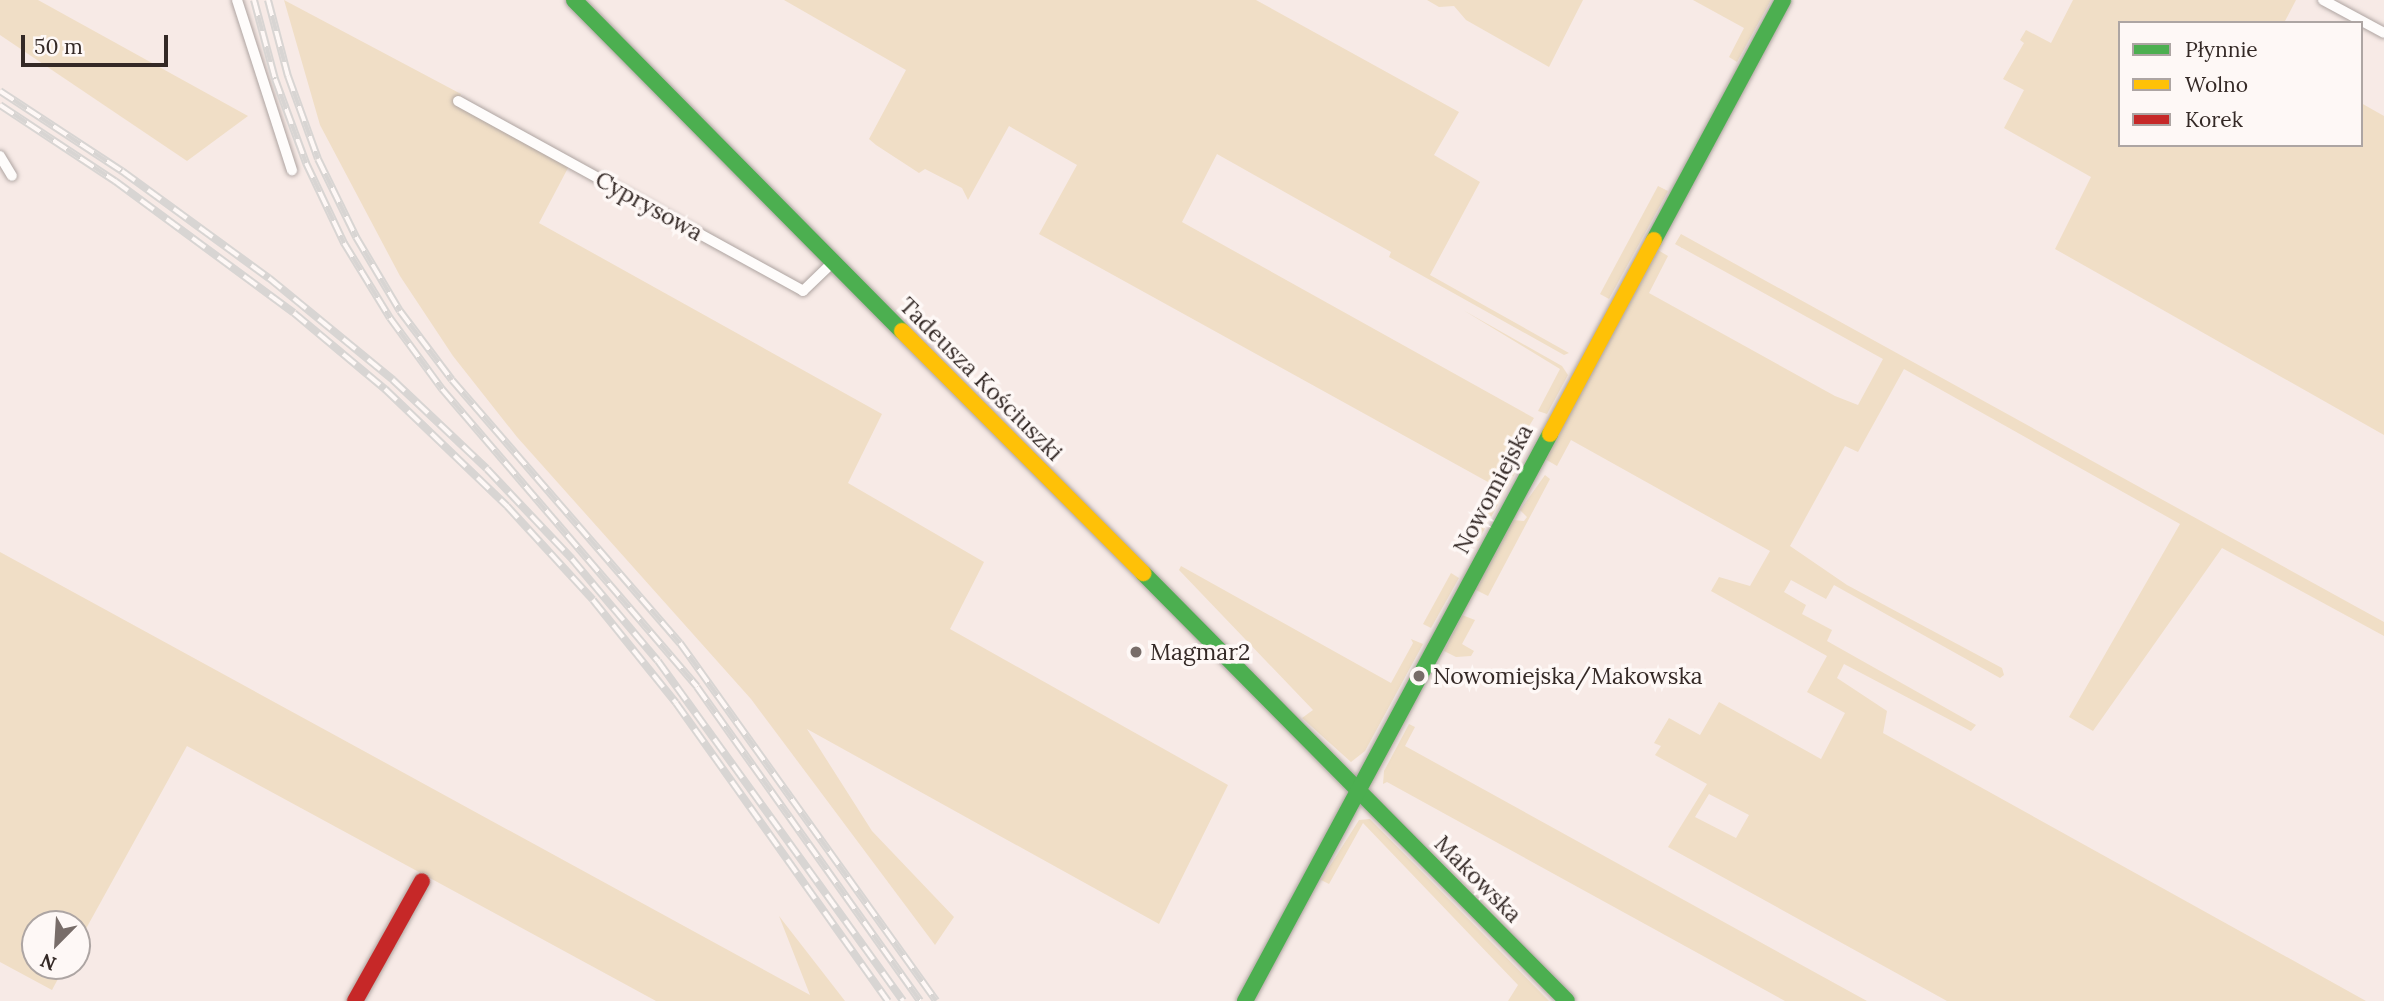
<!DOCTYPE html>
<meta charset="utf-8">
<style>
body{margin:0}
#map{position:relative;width:2384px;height:1001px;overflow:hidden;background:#f7eae6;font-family:Lora,serif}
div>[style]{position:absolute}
.green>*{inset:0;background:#f0dec6}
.roads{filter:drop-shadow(0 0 2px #aea4a1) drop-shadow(0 0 2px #aea4a1)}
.lane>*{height:10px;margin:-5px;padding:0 5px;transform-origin:5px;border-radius:5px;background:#fefcfb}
.fast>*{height:16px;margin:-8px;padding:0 8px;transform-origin:8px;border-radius:8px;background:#4caf50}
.slow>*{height:16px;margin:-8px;padding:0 8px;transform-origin:8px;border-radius:8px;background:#ffc107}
.jam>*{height:16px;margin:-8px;padding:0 8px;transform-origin:8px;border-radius:8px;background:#c62828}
.rail>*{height:8px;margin-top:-4px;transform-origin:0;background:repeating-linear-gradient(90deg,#fef8f6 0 16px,#d8d5d3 0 32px);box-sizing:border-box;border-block:2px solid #d8d5d3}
.dots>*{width:19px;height:19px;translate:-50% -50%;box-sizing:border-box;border:4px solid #fef8f6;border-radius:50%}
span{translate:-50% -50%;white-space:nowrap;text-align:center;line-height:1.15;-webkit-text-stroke:7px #fef8f6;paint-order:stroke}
.street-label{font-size:23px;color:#342926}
.poi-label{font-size:23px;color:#342926}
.left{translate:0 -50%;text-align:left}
.legend{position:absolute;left:2118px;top:21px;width:245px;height:126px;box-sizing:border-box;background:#fef8f6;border:2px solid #ada5a3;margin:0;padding:9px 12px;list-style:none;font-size:21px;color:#342926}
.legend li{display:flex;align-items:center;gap:14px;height:35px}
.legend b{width:35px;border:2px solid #ada5a3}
.north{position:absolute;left:21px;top:910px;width:70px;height:70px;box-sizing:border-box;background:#fef8f6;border:2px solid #ada5a3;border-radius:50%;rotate:204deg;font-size:19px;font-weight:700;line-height:28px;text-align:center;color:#342926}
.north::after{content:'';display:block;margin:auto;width:24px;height:32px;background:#786d69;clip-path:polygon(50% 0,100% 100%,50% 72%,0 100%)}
.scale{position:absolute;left:21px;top:35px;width:147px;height:32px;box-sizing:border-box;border:4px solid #342926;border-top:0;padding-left:9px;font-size:21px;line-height:24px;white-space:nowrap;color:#342926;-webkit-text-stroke:5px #fef8f6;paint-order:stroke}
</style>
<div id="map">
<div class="green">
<i style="clip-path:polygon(0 0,38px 0,248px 116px,187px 161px,0 35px)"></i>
<i style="clip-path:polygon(284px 0,461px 94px,457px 103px,569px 166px,539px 223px,882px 414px,848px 483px,984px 562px,950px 629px,1228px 785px,1159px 924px,807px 729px,872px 831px,954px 917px,935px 945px,751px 699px,517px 437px,453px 356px,400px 276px,320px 125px)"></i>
<i style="clip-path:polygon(784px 0,1256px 0,1459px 112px,1434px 155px,1480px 182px,1430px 275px,1569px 353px,1564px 355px,1389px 257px,1391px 252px,1217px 154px,1182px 222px,1534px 418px,1509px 459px,1519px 466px,1477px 543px,1469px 539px,1497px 487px,1039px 234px,1077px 165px,1009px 126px,968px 200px,962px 188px,925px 169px,919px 173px,876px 145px,869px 139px,906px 70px)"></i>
<i style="clip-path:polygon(1427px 0,1583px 0,1549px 67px,1466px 20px,1454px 6px,1439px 7px)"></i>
<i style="clip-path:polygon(1693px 0,1771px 0,1737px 62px,1729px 57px,1744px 28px)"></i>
<i style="clip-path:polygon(2073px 0,2296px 0,2284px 23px,2120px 23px,2120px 145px,2361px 145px,2361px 103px,2384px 116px,2384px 435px,2055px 249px,2091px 177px,2004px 128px,2024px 90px,2003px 79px,2024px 43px,2020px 40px,2026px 30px,2051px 43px)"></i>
<i style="clip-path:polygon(1658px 186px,1668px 191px,1609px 299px,1600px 294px)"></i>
<i style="clip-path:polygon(evenodd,1681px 234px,2384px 622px,2384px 636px,2222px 548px,2093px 731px,2069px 717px,2180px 524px,1904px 369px,1858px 452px,1845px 446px,1790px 546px,1847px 585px,2002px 668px,2004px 675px,2000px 678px,1834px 585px,1826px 599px,1791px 580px,1784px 592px,1806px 605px,1802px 614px,1832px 630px,1827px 641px,1976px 725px,1971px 731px,1844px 664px,1837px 678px,1887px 711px,1883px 733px,2366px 1001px,1947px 1001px,1668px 847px,1707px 784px,1655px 755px,1661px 746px,1654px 743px,1669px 718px,1700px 735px,1719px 702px,1821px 759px,1845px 713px,1807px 692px,1827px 656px,1711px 591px,1719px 577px,1750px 586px,1770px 551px,1571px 440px,1557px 466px,1545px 459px,1658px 250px,1668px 256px,1649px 293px,1835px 396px,1858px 405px,1883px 359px,1675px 244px,1681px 234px,1709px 794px,1749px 815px,1736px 838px,1695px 817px,1709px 794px)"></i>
<i style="clip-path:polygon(1463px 310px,1562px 366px,1568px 375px,1547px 414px,1538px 411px,1560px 369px)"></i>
<i style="clip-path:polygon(1545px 475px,1550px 479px,1488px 596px,1474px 589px,1513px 520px,1524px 521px,1527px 517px,1520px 510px)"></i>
<i style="clip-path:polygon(0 552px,810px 995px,779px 916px,845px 1001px,656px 1001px,187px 746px,77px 945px,77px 924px,35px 924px,35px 966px,65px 966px,52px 990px,0 962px)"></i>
<i style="clip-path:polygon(1181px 566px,1391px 683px,1413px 643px,1411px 639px,1423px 644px,1365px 751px,1351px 762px,1302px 718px,1313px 710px,1179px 570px)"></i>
<i style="clip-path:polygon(1451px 573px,1459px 578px,1431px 628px,1423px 624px)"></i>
<i style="clip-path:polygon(1462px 615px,1475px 620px,1462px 644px,1474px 651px,1471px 656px,1456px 657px,1444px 651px)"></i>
<i style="clip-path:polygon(1409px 724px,1415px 727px,1405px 746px,1867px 1001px,1785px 1001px,1387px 782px,1383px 784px,1384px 771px)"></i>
<i style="clip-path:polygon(1370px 819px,1549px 1001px,1508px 1001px,1518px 985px,1363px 823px,1329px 884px,1321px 880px,1359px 820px)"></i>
</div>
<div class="roads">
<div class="lane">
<i style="left:237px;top:0;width:179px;rotate:72.1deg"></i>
<i style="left:2323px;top:0;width:69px;rotate:28.4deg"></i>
<i style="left:458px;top:101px;width:394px;rotate:28.8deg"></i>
<i style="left:803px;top:291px;width:37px;rotate:-44deg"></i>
<i style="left:0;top:156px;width:23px;rotate:59deg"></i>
</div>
<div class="fast">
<i style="left:574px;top:0;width:466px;rotate:45.3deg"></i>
<i style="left:1654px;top:240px;width:272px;rotate:-61.7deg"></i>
<i style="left:1143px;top:573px;width:602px;rotate:45.27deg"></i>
<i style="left:1245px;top:1001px;width:644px;rotate:-61.72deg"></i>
</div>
<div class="slow">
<i style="left:902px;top:331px;width:342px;rotate:45.1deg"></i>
<i style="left:1550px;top:434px;width:220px;rotate:-61.8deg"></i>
</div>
<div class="jam">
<i style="left:355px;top:1001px;width:137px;rotate:-60.8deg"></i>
</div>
</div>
<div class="rail">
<i style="left:254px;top:0;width:82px;rotate:75.1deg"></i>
<i style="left:275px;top:79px;width:90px;rotate:69.7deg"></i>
<i style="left:306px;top:163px;width:89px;rotate:64.6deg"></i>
<i style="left:344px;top:243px;width:88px;rotate:58.5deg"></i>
<i style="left:390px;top:318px;width:88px;rotate:53.8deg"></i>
<i style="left:442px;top:389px;width:392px;rotate:49.4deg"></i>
<i style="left:697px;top:687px;width:385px;rotate:54.6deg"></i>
<i style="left:268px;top:0;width:79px;rotate:75.3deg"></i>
<i style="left:288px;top:76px;width:88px;rotate:70.1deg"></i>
<i style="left:318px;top:159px;width:87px;rotate:64deg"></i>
<i style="left:356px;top:237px;width:86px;rotate:59.3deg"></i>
<i style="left:400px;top:311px;width:86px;rotate:53deg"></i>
<i style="left:452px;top:380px;width:348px;rotate:49.1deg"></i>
<i style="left:680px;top:643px;width:440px;rotate:54.4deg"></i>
<i style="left:0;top:91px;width:146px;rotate:33.3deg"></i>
<i style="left:122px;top:171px;width:182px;rotate:36.1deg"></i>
<i style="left:269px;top:278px;width:161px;rotate:39.4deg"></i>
<i style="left:393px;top:380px;width:129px;rotate:43.4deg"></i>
<i style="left:487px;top:469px;width:124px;rotate:46.6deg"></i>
<i style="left:572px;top:559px;width:133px;rotate:49.9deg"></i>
<i style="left:658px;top:661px;width:419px;rotate:54.2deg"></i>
<i style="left:0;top:105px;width:138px;rotate:33.5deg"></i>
<i style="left:115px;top:181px;width:222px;rotate:36.4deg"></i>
<i style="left:294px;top:313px;width:119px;rotate:39.9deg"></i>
<i style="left:385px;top:389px;width:169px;rotate:43.8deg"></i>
<i style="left:507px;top:506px;width:127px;rotate:47.5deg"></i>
<i style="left:593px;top:600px;width:132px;rotate:51.1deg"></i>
<i style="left:676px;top:703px;width:366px;rotate:54.6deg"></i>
</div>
<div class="dots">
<i style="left:1136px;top:652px;background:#786d69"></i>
<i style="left:1419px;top:676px;background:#786d69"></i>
</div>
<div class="street-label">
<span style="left:649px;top:206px;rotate:29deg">Cyprysowa</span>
<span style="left:981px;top:379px;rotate:45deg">Tadeusza Kościuszki</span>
<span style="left:1493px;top:489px;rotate:-62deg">Nowomiejska</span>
<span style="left:1478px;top:879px;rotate:45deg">Makowska</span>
</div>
<div class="poi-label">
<span class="left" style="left:1150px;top:652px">Magmar2</span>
<span class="left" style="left:1433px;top:676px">Nowomiejska/Makowska</span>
</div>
<ul class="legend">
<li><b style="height:9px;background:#4caf50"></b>Płynnie</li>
<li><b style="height:9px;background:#ffc107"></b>Wolno</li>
<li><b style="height:9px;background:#c62828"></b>Korek</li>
</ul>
<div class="north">N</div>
<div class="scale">50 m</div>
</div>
